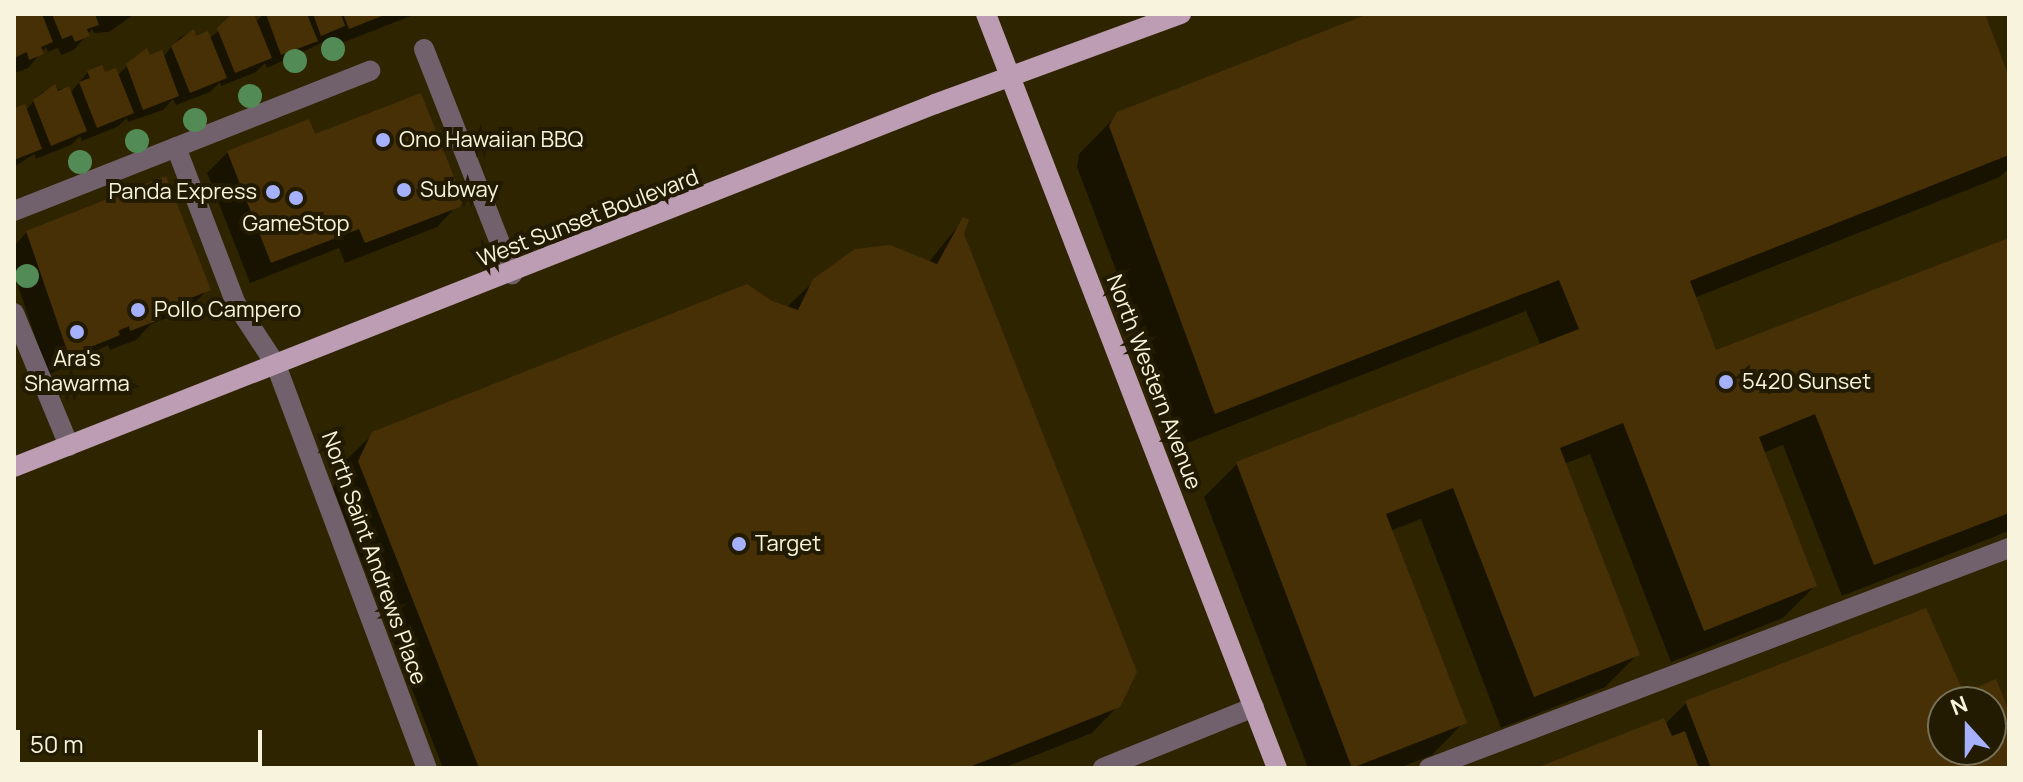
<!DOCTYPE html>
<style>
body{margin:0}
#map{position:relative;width:2023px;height:782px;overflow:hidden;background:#2e2500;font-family:Manrope,sans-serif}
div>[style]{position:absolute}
.shadow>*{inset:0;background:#0007}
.building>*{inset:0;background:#473006}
.minor>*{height:20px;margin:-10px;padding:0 10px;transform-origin:10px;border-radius:10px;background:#71616c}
.major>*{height:20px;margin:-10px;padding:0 10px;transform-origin:10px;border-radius:10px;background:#bd9db4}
.trees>*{width:24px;height:24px;margin:-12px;border-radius:50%;background:#538b57}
.dots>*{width:22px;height:22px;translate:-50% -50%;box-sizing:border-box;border:4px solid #221b01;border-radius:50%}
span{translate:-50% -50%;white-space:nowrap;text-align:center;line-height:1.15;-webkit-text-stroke:8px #221b01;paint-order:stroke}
.poi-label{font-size:22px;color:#f7f3dd}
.left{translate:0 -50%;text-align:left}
.right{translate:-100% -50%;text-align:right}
.street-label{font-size:22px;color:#f7f3dd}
.frame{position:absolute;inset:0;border:16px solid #f7f3dd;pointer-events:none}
.north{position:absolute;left:1927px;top:686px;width:80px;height:80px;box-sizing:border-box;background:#221b01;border:2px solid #777159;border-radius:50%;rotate:339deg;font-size:22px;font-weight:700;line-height:32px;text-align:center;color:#f7f3dd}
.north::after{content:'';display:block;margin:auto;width:28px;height:36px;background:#a5b1fc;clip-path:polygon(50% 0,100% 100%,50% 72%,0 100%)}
.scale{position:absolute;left:16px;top:730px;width:246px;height:36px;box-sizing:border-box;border:4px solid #f7f3dd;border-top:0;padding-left:10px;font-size:24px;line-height:28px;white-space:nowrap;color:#f7f3dd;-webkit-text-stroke:6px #221b01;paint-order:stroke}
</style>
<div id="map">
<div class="shadow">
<i style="clip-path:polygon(14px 14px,135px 14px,109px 32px,94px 33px,92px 29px,74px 50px,61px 55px,58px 48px,48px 52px,46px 47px,28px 68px,15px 73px)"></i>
<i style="clip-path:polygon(238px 14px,256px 22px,263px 14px,416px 14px,329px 48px,326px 41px,267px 68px,265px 63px,256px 72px,221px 86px,220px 82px,210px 92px,176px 105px,173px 99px,163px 110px,128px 122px,127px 118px,117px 127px,82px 141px,80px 136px,71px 145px,36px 159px,34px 154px,14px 167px,14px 110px,25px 111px,42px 92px,68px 88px,70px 93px,88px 72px,117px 76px,127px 66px,163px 57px,180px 37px,193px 32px,195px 38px,209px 39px)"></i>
<i style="clip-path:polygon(1374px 14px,1981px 14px,2009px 85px,2009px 168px,2000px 177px,1694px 298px,1715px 353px,2009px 240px,2009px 531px,1842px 596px,1783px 445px,1763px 453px,1815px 586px,1783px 618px,1671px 662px,1590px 454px,1564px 464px,1638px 654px,1605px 687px,1501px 728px,1421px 519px,1390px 531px,1464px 722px,1432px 755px,1399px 768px,1308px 768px,1204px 497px,1237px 464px,1541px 346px,1526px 311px,1182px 445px,1077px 167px,1079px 154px,1118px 114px)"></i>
<i style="clip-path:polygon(314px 136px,458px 205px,437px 227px,345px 263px,339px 248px,250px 283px,207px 173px,228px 152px)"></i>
<i style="clip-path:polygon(963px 220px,962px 234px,1118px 706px,1092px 733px,1003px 768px,443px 768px,333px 488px,346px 460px,373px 434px,771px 303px,787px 307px,814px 281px,928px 263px)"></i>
<i style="clip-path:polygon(27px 232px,208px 289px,188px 310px,151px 324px,136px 340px,110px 350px,108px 345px,48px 375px,14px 274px,14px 246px)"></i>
<i style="clip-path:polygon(evenodd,1995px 682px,2009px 711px,2009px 768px,1541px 768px,1665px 724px,1686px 703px,1963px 695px,1995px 682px,1943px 702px,1991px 702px,1991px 750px,1943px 750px,1943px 702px)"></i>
</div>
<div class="building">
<i style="clip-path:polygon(14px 14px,42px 14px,53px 42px,41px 47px,44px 54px,29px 60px,27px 52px,16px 57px)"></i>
<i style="clip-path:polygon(52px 14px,95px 14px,99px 25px,87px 29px,90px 36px,75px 42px,72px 35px,62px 39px)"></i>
<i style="clip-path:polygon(232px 14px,254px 14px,272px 58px,235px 73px,217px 28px)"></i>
<i style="clip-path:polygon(266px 14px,307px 14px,318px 41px,281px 55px)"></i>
<i style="clip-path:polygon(313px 14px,341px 14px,345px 26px,321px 36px)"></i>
<i style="clip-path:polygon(343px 14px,387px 14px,349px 29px)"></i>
<i style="clip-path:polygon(1368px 14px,1985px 14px,2009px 77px,2009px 155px,1690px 281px,1716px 350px,2009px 238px,2009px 513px,1874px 565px,1815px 414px,1759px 437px,1817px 586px,1704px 631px,1623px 423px,1560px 448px,1640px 655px,1534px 697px,1453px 488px,1386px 514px,1467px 723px,1352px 768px,1236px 462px,1579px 329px,1559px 280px,1215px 414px,1109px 126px,1117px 112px)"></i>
<i style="clip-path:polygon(194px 29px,196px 36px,208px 31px,227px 78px,190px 93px,171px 46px)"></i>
<i style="clip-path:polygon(147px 48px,150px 55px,162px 50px,179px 96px,143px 110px,126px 64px)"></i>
<i style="clip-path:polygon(102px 65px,105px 72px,116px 68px,134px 113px,97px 128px,79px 82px,90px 78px,87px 71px)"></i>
<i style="clip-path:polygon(55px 84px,58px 91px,69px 86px,87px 131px,51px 146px,33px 100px)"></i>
<i style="clip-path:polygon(421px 93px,463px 200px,460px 207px,365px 243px,359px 229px,271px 263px,227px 151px,309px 119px,315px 134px)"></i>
<i style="clip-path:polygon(25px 104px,42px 149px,14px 160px,14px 108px)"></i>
<i style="clip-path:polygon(166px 176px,211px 290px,156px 312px,159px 320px,130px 331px,129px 326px,118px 331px,120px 335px,69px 356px,26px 231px)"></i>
<i style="clip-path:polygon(963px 217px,969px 220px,964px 234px,1137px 672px,1120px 707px,967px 768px,479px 768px,358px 461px,372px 432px,747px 284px,772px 301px,798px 310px,813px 279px,855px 249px,890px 245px,937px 264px)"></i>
<i style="clip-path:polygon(evenodd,1926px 608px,1964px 693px,1996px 679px,2009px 711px,2009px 768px,1711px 768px,1685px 701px,1926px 608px,1943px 702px,1991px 702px,1991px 750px,1943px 750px,1943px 702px)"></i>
<i style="clip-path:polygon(1664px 718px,1672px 736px,1685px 731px,1699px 768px,1536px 768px)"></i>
</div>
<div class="minor">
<i style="left:424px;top:49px;width:242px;rotate:68.6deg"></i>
<i style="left:176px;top:147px;width:168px;rotate:69.1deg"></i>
<i style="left:236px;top:304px;width:73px;rotate:56.7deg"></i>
<i style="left:276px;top:365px;width:430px;rotate:69.5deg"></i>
<i style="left:14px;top:211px;width:383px;rotate:-21.5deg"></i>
<i style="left:14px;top:313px;width:144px;rotate:67.5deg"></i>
<i style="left:1103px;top:768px;width:163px;rotate:-22deg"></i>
<i style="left:1429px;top:768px;width:620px;rotate:-20.77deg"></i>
</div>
<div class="major">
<i style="left:986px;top:14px;width:808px;rotate:68.9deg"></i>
<i style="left:14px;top:467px;width:990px;rotate:-21.51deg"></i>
<i style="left:935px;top:104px;width:262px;rotate:-20.1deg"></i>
</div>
<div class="trees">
<i style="left:333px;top:49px"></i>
<i style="left:295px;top:61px"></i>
<i style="left:250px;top:96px"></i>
<i style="left:195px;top:120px"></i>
<i style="left:137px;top:141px"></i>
<i style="left:80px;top:162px"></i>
<i style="left:27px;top:276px"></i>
</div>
<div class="dots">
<i style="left:383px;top:140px;background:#a5b1fc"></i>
<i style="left:404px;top:190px;background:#a5b1fc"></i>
<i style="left:273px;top:192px;background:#a5b1fc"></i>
<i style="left:296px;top:198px;background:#a5b1fc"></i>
<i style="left:138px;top:310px;background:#a5b1fc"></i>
<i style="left:77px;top:332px;background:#a5b1fc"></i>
<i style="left:1726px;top:382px;background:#a5b1fc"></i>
<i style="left:739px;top:544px;background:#a5b1fc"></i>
</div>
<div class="poi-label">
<span class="left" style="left:399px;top:140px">Ono Hawaiian BBQ</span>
<span class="left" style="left:420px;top:190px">Subway</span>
<span class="right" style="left:257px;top:192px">Panda Express</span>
<span style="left:296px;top:224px">GameStop</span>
<span class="left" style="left:154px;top:310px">Pollo Campero</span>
<span style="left:77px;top:371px">Ara's<br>Shawarma</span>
<span class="left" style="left:1742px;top:382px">5420 Sunset</span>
<span class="left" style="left:755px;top:544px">Target</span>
</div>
<div class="street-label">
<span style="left:588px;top:218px;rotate:-21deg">West Sunset Boulevard</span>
<span style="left:1154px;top:382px;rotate:69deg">North Western Avenue</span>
<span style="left:374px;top:558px;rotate:70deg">North Saint Andrews Place</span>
</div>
<div class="frame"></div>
<div class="north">N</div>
<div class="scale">50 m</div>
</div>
